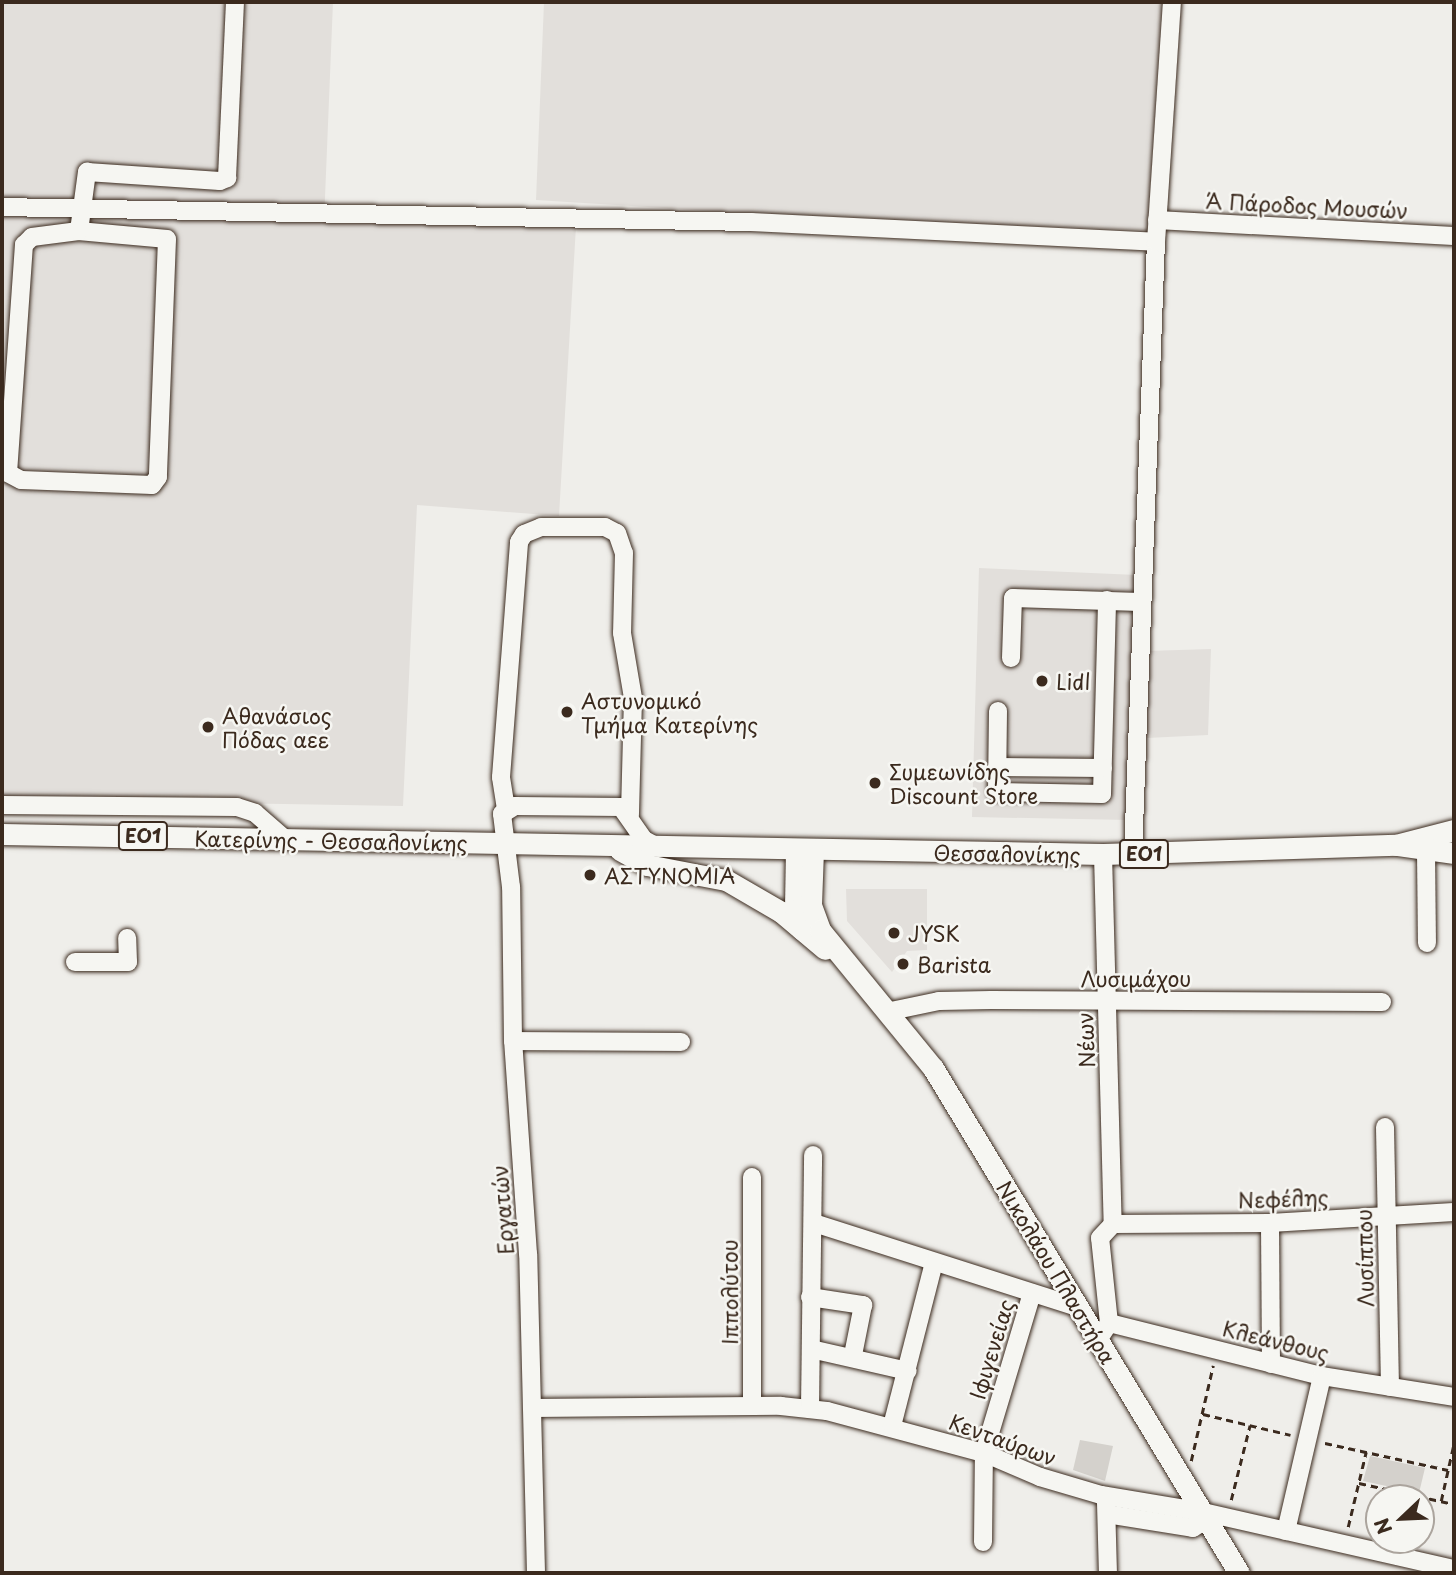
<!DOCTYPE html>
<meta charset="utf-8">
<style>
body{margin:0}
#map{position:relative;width:1456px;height:1575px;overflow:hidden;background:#efeeea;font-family:"Playpen Sans",sans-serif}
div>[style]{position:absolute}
.built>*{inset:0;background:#e2dfdb}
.green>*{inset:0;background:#d4d1cc}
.path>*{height:2.5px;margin-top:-1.25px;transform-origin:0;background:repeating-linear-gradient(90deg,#3b2a1e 0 7px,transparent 0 12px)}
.roads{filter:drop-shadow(0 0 2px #3b2a1e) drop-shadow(0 0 2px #3b2a1e)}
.minor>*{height:18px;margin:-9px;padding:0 9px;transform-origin:9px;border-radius:9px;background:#f6f6f2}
.major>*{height:21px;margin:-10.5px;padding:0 10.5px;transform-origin:10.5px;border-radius:10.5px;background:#f6f6f2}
.dots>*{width:19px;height:19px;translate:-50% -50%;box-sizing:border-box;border:4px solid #f6f6f2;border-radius:50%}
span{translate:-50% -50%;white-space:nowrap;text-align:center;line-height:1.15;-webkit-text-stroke:5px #f6f6f2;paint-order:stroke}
.shield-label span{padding:2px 5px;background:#f6f6f2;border:2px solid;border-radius:5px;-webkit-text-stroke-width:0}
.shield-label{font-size:19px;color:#3b2a1e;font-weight:700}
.street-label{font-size:21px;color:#3b2a1e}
.poi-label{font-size:21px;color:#3b2a1e}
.left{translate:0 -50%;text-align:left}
.frame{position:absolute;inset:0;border:4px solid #3b2a1e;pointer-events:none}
.north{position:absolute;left:1365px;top:1484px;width:70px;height:70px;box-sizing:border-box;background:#f6f6f2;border:2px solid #aba49d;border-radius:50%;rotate:247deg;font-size:19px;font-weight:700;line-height:28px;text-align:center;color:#3b2a1e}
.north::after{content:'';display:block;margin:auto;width:24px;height:32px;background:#3b2a1e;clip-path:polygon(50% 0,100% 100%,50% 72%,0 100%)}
</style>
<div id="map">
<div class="built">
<i style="clip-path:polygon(2px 2px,333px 2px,324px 222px,576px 226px,559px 516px,417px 505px,403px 806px,2px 799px)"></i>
<i style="clip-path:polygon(544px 2px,1162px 2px,1148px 230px,854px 220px,536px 200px)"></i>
<i style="clip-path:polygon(979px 568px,1137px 575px,1129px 820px,972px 817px)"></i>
<i style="clip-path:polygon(1211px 649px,1208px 735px,1147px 738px,1147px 651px)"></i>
<i style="clip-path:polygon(846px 889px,927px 889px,927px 950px,907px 951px,892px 972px,847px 921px)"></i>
</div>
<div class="green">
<i style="clip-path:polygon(1080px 1440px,1113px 1446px,1105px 1481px,1073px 1470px)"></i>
<i style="clip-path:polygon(1370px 1456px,1425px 1468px,1419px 1493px,1363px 1481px)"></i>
</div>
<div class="path">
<i style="left:1203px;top:1414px;width:90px;rotate:13.4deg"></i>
<i style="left:1325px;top:1443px;width:126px;rotate:12.4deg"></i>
<i style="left:1191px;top:1461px;width:98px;rotate:-77deg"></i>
<i style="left:1359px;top:1483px;width:97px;rotate:12.5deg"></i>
<i style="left:1231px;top:1500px;width:77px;rotate:-75.8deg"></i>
<i style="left:1441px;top:1501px;width:59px;rotate:-77.4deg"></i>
<i style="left:1348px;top:1527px;width:77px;rotate:-76.5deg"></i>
</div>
<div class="roads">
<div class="minor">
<i style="left:2px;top:207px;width:749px;rotate:1.15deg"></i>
<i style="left:751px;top:222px;width:405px;rotate:2.8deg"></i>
<i style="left:1157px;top:220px;width:297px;rotate:3.1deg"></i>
<i style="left:79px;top:231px;width:88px;rotate:5.2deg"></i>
<i style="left:167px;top:239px;width:238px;rotate:92.2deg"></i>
<i style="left:158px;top:477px;width:10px;rotate:127deg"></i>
<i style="left:152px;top:485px;width:131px;rotate:-177.8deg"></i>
<i style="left:21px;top:480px;width:15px;rotate:-152deg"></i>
<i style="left:8px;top:473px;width:229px;rotate:-86deg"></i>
<i style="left:24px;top:245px;width:11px;rotate:-45deg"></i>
<i style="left:32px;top:237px;width:47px;rotate:-7.3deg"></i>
<i style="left:79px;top:231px;width:60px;rotate:-82.3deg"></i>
<i style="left:87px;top:172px;width:133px;rotate:3.9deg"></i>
<i style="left:220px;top:181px;width:8px;rotate:-23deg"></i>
<i style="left:227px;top:178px;width:176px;rotate:-87.4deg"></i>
<i style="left:1011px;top:658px;width:60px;rotate:-88.1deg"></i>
<i style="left:1013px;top:598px;width:127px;rotate:1.8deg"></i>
<i style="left:998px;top:711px;width:81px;rotate:90.7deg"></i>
<i style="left:997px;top:792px;width:105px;rotate:1.1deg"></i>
<i style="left:1102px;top:794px;width:194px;rotate:-88.5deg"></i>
<i style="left:997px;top:767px;width:106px;rotate:0.5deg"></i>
<i style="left:2px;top:805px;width:235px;rotate:0.5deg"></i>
<i style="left:237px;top:807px;width:19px;rotate:18deg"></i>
<i style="left:255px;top:813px;width:40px;rotate:41deg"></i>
<i style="left:506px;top:809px;width:32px;rotate:-99deg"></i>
<i style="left:501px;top:777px;width:236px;rotate:-85.6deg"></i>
<i style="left:519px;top:542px;width:9px;rotate:-58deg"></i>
<i style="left:524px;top:534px;width:18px;rotate:-22deg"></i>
<i style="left:541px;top:527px;width:64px"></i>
<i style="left:605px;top:527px;width:13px;rotate:27deg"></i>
<i style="left:617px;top:533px;width:21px;rotate:71deg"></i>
<i style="left:624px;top:553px;width:80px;rotate:91.4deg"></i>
<i style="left:622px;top:633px;width:66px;rotate:80.4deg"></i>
<i style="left:633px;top:698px;width:117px;rotate:91.5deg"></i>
<i style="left:1426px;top:851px;width:92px;rotate:89.4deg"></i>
<i style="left:1103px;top:854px;width:370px;rotate:88.5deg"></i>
<i style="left:1133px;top:854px;width:612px;rotate:-87.85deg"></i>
<i style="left:1156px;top:242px;width:241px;rotate:-86.2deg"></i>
<i style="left:75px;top:962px;width:53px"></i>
<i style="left:128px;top:962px;width:24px;rotate:-92deg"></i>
<i style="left:891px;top:1011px;width:49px;rotate:-11.8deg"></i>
<i style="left:939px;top:1001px;width:52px;rotate:-1.1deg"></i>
<i style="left:991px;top:1000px;width:391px;rotate:0.3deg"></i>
<i style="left:513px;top:1041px;width:168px;rotate:0.3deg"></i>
<i style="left:1385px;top:1127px;width:260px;rotate:88.9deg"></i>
<i style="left:814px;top:1223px;width:277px;rotate:17.7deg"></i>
<i style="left:1270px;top:1223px;width:141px;rotate:89.6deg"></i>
<i style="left:1113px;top:1224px;width:157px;rotate:-0.4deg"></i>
<i style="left:1270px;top:1223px;width:184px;rotate:-3.4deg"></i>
<i style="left:810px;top:1297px;width:54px;rotate:8.6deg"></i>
<i style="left:863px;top:1305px;width:51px;rotate:101.3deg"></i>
<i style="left:1109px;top:1323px;width:85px;rotate:-96deg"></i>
<i style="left:1100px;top:1238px;width:19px;rotate:-47deg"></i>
<i style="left:1098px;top:1340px;width:20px;rotate:-57deg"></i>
<i style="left:1109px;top:1323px;width:219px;rotate:14deg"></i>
<i style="left:1322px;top:1376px;width:134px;rotate:9deg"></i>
<i style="left:811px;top:1349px;width:99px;rotate:12.8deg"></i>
<i style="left:752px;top:1406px;width:229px;rotate:-90deg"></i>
<i style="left:532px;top:1408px;width:249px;rotate:-0.5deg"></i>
<i style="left:781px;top:1406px;width:46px;rotate:6.2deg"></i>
<i style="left:827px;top:1411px;width:163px;rotate:15deg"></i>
<i style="left:984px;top:1453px;width:61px;rotate:23.2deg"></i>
<i style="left:1040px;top:1477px;width:64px;rotate:16.4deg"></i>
<i style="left:1101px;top:1495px;width:103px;rotate:9.5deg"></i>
<i style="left:1203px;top:1512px;width:257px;rotate:12.8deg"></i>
<i style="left:810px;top:1409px;width:254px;rotate:-89.3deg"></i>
<i style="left:892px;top:1426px;width:169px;rotate:-75.6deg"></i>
<i style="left:1106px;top:1503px;width:70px;rotate:88.4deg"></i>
<i style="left:1107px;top:1514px;width:87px;rotate:9.2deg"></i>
<i style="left:1193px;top:1528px;width:17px;rotate:-33deg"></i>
<i style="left:1286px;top:1531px;width:159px;rotate:-76.9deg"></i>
<i style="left:983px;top:1542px;width:89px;rotate:-89.4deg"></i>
<i style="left:984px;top:1453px;width:167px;rotate:-73.3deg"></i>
<i style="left:536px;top:1573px;width:319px;rotate:-91.4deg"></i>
<i style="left:528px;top:1254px;width:214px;rotate:-94deg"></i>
<i style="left:513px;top:1041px;width:154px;rotate:-90.7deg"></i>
<i style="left:511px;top:887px;width:74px;rotate:-97deg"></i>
<i style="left:502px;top:814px;width:15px;rotate:-32deg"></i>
<i style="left:515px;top:806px;width:106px;rotate:0.5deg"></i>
<i style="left:621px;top:807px;width:39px;rotate:55deg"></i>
<i style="left:643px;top:839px;width:18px;rotate:29deg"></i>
</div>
<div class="major">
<i style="left:2px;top:834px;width:1101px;rotate:1.04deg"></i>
<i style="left:1103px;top:854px;width:293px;rotate:-1.8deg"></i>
<i style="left:1396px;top:845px;width:60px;rotate:-14.5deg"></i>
<i style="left:1398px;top:845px;width:57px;rotate:8.1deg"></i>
<i style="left:620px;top:850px;width:31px;rotate:29deg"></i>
<i style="left:647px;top:865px;width:80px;rotate:10.8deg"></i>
<i style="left:726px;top:880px;width:64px;rotate:30.2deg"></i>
<i style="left:781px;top:912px;width:57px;rotate:40.1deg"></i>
<i style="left:796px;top:850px;width:60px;rotate:91deg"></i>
<i style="left:795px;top:910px;width:20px;rotate:72deg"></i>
<i style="left:813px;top:850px;width:55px;rotate:92.1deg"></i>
<i style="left:811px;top:905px;width:27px;rotate:70deg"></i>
<i style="left:820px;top:930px;width:178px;rotate:50.7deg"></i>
<i style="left:933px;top:1068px;width:590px;rotate:58.79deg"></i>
</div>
</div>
<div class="dots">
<i style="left:1042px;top:681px;background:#3b2a1e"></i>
<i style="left:567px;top:712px;background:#3b2a1e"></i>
<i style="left:208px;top:727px;background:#3b2a1e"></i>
<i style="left:875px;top:783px;background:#3b2a1e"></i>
<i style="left:590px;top:875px;background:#3b2a1e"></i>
<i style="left:894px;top:933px;background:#3b2a1e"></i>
<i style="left:903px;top:964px;background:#3b2a1e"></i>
</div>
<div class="shield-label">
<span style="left:143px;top:836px">ΕΟ1</span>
<span style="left:1144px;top:854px">ΕΟ1</span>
</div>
<div class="street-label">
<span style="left:1307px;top:205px;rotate:3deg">Α΄ Πάροδος Μουσών</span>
<span style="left:331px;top:840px;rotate:1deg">Κατερίνης - Θεσσαλονίκης</span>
<span style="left:1007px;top:853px;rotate:1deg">Θεσσαλονίκης</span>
<span style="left:1136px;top:978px">Λυσιμάχου</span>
<span style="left:1085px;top:1040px;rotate:-92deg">Νέων</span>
<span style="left:1283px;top:1198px;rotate:-2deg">Νεφέλης</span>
<span style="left:502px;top:1210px;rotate:-94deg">Εργατών</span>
<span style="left:1364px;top:1258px;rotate:-91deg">Λυσίππου</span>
<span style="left:1057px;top:1272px;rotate:59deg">Νικολάου Πλαστήρα</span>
<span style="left:729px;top:1292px;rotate:-90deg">Ιππολύτου</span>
<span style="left:1276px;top:1340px;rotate:14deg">Κλεάνθους</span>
<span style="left:991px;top:1349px;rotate:-73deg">Ιφιγενείας</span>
<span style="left:1003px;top:1439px;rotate:20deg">Κενταύρων</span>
</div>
<div class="poi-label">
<span class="left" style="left:1056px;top:681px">Lidl</span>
<span class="left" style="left:581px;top:712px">Αστυνομικό<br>Τμήμα Κατερίνης</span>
<span class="left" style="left:222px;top:727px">Αθανάσιος<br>Πόδας αεε</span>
<span class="left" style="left:889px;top:783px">Συμεωνίδης<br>Discount Store</span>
<span class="left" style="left:604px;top:875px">ΑΣΤΥΝΟΜΙΑ</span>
<span class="left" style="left:908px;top:933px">JYSK</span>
<span class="left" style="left:917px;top:964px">Barista</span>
</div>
<div class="frame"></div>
<div class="north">N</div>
</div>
